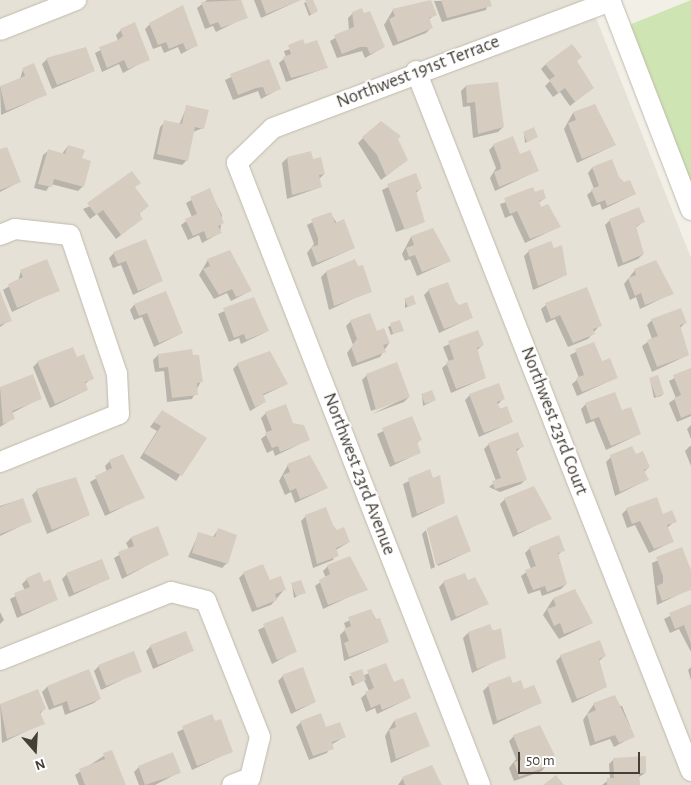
<!DOCTYPE html>
<style>
body{margin:0}
#map{position:relative;width:691px;height:785px;overflow:hidden;background:#f2efe7;font-family:"Alegreya Sans",sans-serif}
div>[style]{position:absolute}
.residential>*{inset:0;background:#e6e1d6}
.green>*{inset:0;background:#cee4b2}
.shadow>*{inset:0;background:#0003}
.building>*{inset:0;background:#d6cdc0}
.roads{filter:drop-shadow(0 0 1px #c0b9ad) drop-shadow(0 0 1px #c0b9ad)}
.minor>*{height:20px;margin:-10px;padding:0 10px;transform-origin:10px;border-radius:10px;background:#fff}
span{translate:-50% -50%;white-space:nowrap;text-align:center;line-height:1.15;-webkit-text-stroke:4px #fff;paint-order:stroke}
.street-label{font-size:19px;color:#453f37}
.north{position:absolute;left:10px;top:725px;width:50px;height:50px;-webkit-text-stroke:4px #fff;paint-order:stroke;rotate:161deg;font-size:14px;font-weight:700;line-height:20px;text-align:center;color:#453f37}
.north::after{content:'';display:block;margin:auto;width:18px;height:22px;background:#453f37;clip-path:polygon(50% 0,100% 100%,50% 72%,0 100%)}
.scale{position:absolute;left:518px;top:752px;width:122px;height:22px;box-sizing:border-box;border:2px solid #453f37;border-top:0;padding-left:6px;font-size:15px;line-height:18px;white-space:nowrap;color:#453f37;-webkit-text-stroke:4px #fff;paint-order:stroke}
</style>
<div id="map">
<div class="residential">
<i style="clip-path:polygon(0 0,589px 0,691px 258px,691px 785px,0 785px)"></i>
</div>
<div class="green">
<i style="clip-path:polygon(691px 0,691px 184px,629px 25px)"></i>
</div>
<div class="shadow">
<i style="clip-path:polygon(207px 0,240px 0,246px 17px,216px 32px,213px 26px,205px 29px,197px 8px)"></i>
<i style="clip-path:polygon(254px 0,300px 0,261px 18px)"></i>
<i style="clip-path:polygon(312px 0,317px 11px,309px 16px,304px 3px)"></i>
<i style="clip-path:polygon(489px 0,486px 10px,442px 22px,434px 1px)"></i>
<i style="clip-path:polygon(393px 10px,435px 15px,428px 20px,431px 28px,426px 33px,393px 46px,384px 25px)"></i>
<i style="clip-path:polygon(353px 13px,384px 47px,365px 58px,362px 51px,337px 58px,330px 41px,349px 30px,348px 18px)"></i>
<i style="clip-path:polygon(150px 24px,197px 45px,181px 54px,178px 47px,164px 53px,161px 46px,153px 49px,145px 29px)"></i>
<i style="clip-path:polygon(121px 30px,148px 59px,123px 73px,119px 64px,102px 72px,95px 53px,118px 41px,116px 35px)"></i>
<i style="clip-path:polygon(316px 41px,326px 68px,286px 82px,279px 63px,286px 57px,284px 51px)"></i>
<i style="clip-path:polygon(47px 59px,94px 71px,52px 89px,42px 64px)"></i>
<i style="clip-path:polygon(268px 60px,279px 89px,261px 99px,258px 91px,233px 100px,225px 80px)"></i>
<i style="clip-path:polygon(576px 62px,592px 88px,570px 106px,560px 92px,553px 97px,545px 86px,550px 81px,541px 69px,546px 64px)"></i>
<i style="clip-path:polygon(23px 69px,45px 95px,1px 115px,0 87px,20px 79px)"></i>
<i style="clip-path:polygon(466px 86px,503px 127px,498px 132px,473px 138px,470px 106px,463px 107px,461px 91px)"></i>
<i style="clip-path:polygon(594px 105px,615px 145px,577px 163px,564px 129px,573px 113px)"></i>
<i style="clip-path:polygon(187px 106px,203px 128px,193px 132px,187px 160px,182px 165px,153px 159px,160px 127px,165px 122px,179px 125px)"></i>
<i style="clip-path:polygon(524px 133px,537px 137px,525px 143px)"></i>
<i style="clip-path:polygon(363px 138px,402px 164px,381px 180px,358px 143px)"></i>
<i style="clip-path:polygon(494px 145px,520px 156px,537px 171px,495px 191px,490px 178px,496px 168px,489px 150px)"></i>
<i style="clip-path:polygon(68px 146px,81px 159px,83px 186px,78px 191px,51px 184px,46px 191px,34px 188px,43px 155px,48px 151px,62px 154px)"></i>
<i style="clip-path:polygon(0 151px,19px 182px,0 192px)"></i>
<i style="clip-path:polygon(287px 158px,312px 160px,324px 174px,319px 179px,321px 187px,287px 199px,282px 163px)"></i>
<i style="clip-path:polygon(592px 168px,618px 178px,635px 194px,602px 210px,600px 204px,592px 207px,587px 195px,594px 189px,588px 173px)"></i>
<i style="clip-path:polygon(416px 174px,421px 188px,415px 194px,424px 222px,396px 232px,382px 190px)"></i>
<i style="clip-path:polygon(134px 188px,141px 219px,116px 239px,97px 214px,90px 219px,83px 209px)"></i>
<i style="clip-path:polygon(209px 190px,222px 215px,220px 233px,202px 243px,199px 235px,188px 240px,181px 225px,192px 217px,186px 203px)"></i>
<i style="clip-path:polygon(534px 194px,545px 198px,538px 203px,540px 209px,559px 227px,525px 243px,512px 215px,505px 218px,500px 204px)"></i>
<i style="clip-path:polygon(330px 213px,354px 248px,312px 267px,307px 253px,314px 244px,307px 225px)"></i>
<i style="clip-path:polygon(610px 220px,643px 222px,635px 228px,643px 254px,638px 259px,618px 267px,605px 225px)"></i>
<i style="clip-path:polygon(432px 229px,450px 261px,417px 276px,410px 259px,405px 261px,402px 254px,411px 237px)"></i>
<i style="clip-path:polygon(554px 250px,566px 275px,533px 290px,524px 256px,529px 251px)"></i>
<i style="clip-path:polygon(114px 253px,161px 281px,133px 295px,121px 265px,113px 268px,109px 258px)"></i>
<i style="clip-path:polygon(208px 260px,250px 291px,231px 301px,227px 293px,214px 299px,199px 275px)"></i>
<i style="clip-path:polygon(357px 268px,370px 291px,329px 310px,321px 277px,326px 272px)"></i>
<i style="clip-path:polygon(635px 270px,673px 293px,640px 309px,636px 297px,630px 300px,624px 284px)"></i>
<i style="clip-path:polygon(21px 271px,58px 290px,12px 312px,3px 290px,18px 281px)"></i>
<i style="clip-path:polygon(429px 290px,471px 318px,439px 333px,424px 295px)"></i>
<i style="clip-path:polygon(0 294px,10px 320px,0 327px)"></i>
<i style="clip-path:polygon(253px 298px,268px 331px,241px 344px,239px 338px,229px 342px,218px 314px)"></i>
<i style="clip-path:polygon(405px 300px,415px 303px,405px 308px)"></i>
<i style="clip-path:polygon(134px 305px,182px 333px,154px 347px,142px 317px,134px 320px,130px 310px)"></i>
<i style="clip-path:polygon(546px 305px,600px 325px,588px 339px,568px 347px,555px 319px,546px 323px,541px 309px)"></i>
<i style="clip-path:polygon(652px 320px,685px 323px,680px 328px,688px 355px,652px 372px,642px 346px,652px 339px,647px 325px)"></i>
<i style="clip-path:polygon(351px 321px,389px 343px,380px 357px,352px 367px,347px 353px,353px 345px,346px 326px)"></i>
<i style="clip-path:polygon(399px 321px,402px 330px,391px 335px,388px 327px)"></i>
<i style="clip-path:polygon(478px 331px,483px 345px,477px 350px,485px 378px,451px 393px,442px 368px,449px 362px,443px 347px)"></i>
<i style="clip-path:polygon(594px 343px,601px 362px,616px 378px,577px 396px,572px 384px,579px 378px,570px 355px)"></i>
<i style="clip-path:polygon(158px 355px,201px 381px,192px 399px,167px 402px,164px 371px,155px 372px,153px 360px)"></i>
<i style="clip-path:polygon(76px 358px,92px 378px,85px 384px,87px 390px,50px 408px,33px 367px,38px 362px)"></i>
<i style="clip-path:polygon(238px 364px,287px 384px,262px 396px,265px 402px,250px 411px,233px 369px)"></i>
<i style="clip-path:polygon(691px 369px,691px 416px,677px 422px,669px 403px,676px 398px,669px 381px)"></i>
<i style="clip-path:polygon(367px 375px,409px 397px,404px 402px,372px 414px,405px 398px,371px 411px,362px 380px)"></i>
<i style="clip-path:polygon(32px 376px,41px 398px,12px 413px,14px 418px,0 427px,0 389px)"></i>
<i style="clip-path:polygon(650px 379px,663px 394px,661px 396px,654px 398px)"></i>
<i style="clip-path:polygon(422px 395px,435px 400px,423px 406px)"></i>
<i style="clip-path:polygon(470px 395px,503px 399px,497px 405px,512px 422px,479px 437px,465px 400px)"></i>
<i style="clip-path:polygon(586px 404px,621px 412px,640px 434px,606px 450px,594px 421px,586px 424px,581px 409px)"></i>
<i style="clip-path:polygon(162px 411px,205px 438px,176px 481px,140px 458px,157px 431px,150px 427px)"></i>
<i style="clip-path:polygon(266px 413px,292px 424px,308px 440px,275px 456px,273px 450px,267px 453px,261px 439px,267px 434px,261px 418px)"></i>
<i style="clip-path:polygon(411px 418px,420px 440px,416px 444px,419px 453px,390px 467px,377px 434px)"></i>
<i style="clip-path:polygon(691px 425px,691px 439px,687px 429px)"></i>
<i style="clip-path:polygon(489px 444px,522px 446px,516px 452px,526px 479px,521px 484px,500px 492px,489px 487px,496px 481px,484px 449px)"></i>
<i style="clip-path:polygon(690px 446px,691px 446px,691px 466px,685px 451px)"></i>
<i style="clip-path:polygon(635px 456px,649px 467px,644px 472px,647px 480px,615px 496px,606px 462px,611px 457px)"></i>
<i style="clip-path:polygon(110px 461px,143px 497px,105px 516px,90px 482px,107px 472px,105px 466px)"></i>
<i style="clip-path:polygon(288px 465px,327px 488px,295px 503px,291px 492px,285px 495px,279px 481px)"></i>
<i style="clip-path:polygon(429px 471px,444px 503px,412px 518px,403px 484px)"></i>
<i style="clip-path:polygon(37px 490px,89px 515px,47px 534px,32px 495px)"></i>
<i style="clip-path:polygon(22px 499px,31px 521px,0 536px,0 506px)"></i>
<i style="clip-path:polygon(505px 499px,550px 518px,513px 537px,500px 504px)"></i>
<i style="clip-path:polygon(627px 509px,675px 521px,667px 528px,672px 542px,649px 553px,635px 525px,627px 528px,622px 514px)"></i>
<i style="clip-path:polygon(306px 516px,332px 526px,349px 542px,336px 550px,333px 560px,313px 568px,301px 521px)"></i>
<i style="clip-path:polygon(427px 529px,470px 551px,438px 566px)"></i>
<i style="clip-path:polygon(218px 530px,227px 563px,222px 568px,188px 557px,199px 533px,212px 538px)"></i>
<i style="clip-path:polygon(426px 530px,435px 567px,431px 569px,422px 534px)"></i>
<i style="clip-path:polygon(131px 538px,168px 554px,122px 579px,114px 558px,129px 549px,126px 543px)"></i>
<i style="clip-path:polygon(530px 548px,563px 550px,558px 555px,566px 584px,561px 589px,542px 596px,540px 590px,528px 594px,521px 576px,531px 569px,525px 553px)"></i>
<i style="clip-path:polygon(682px 549px,691px 574px,690px 589px,657px 605px,652px 563px)"></i>
<i style="clip-path:polygon(328px 566px,366px 589px,323px 609px,315px 586px,326px 578px,323px 571px)"></i>
<i style="clip-path:polygon(244px 573px,269px 582px,284px 590px,271px 605px,252px 612px,239px 578px)"></i>
<i style="clip-path:polygon(67px 574px,108px 579px,69px 597px,62px 579px)"></i>
<i style="clip-path:polygon(27px 579px,43px 583px,56px 600px,17px 618px,10px 599px,25px 591px,22px 584px)"></i>
<i style="clip-path:polygon(444px 582px,467px 582px,487px 604px,451px 621px,439px 587px)"></i>
<i style="clip-path:polygon(292px 584px,304px 592px,294px 598px)"></i>
<i style="clip-path:polygon(553px 599px,592px 623px,559px 639px,543px 615px)"></i>
<i style="clip-path:polygon(691px 605px,691px 652px,679px 629px,670px 633px,664px 619px)"></i>
<i style="clip-path:polygon(371px 610px,388px 642px,344px 661px,340px 635px,346px 629px,344px 623px)"></i>
<i style="clip-path:polygon(0 612px,4px 620px,0 624px)"></i>
<i style="clip-path:polygon(282px 618px,296px 651px,272px 664px,258px 630px)"></i>
<i style="clip-path:polygon(500px 630px,504px 657px,472px 673px,463px 638px,468px 633px)"></i>
<i style="clip-path:polygon(151px 646px,192px 651px,153px 669px,146px 651px)"></i>
<i style="clip-path:polygon(561px 656px,605px 656px,599px 661px,606px 687px,572px 703px,556px 661px)"></i>
<i style="clip-path:polygon(386px 664px,393px 683px,410px 698px,377px 714px,375px 708px,366px 712px,361px 698px,369px 691px,364px 680px,352px 686px,349px 676px,363px 676px)"></i>
<i style="clip-path:polygon(99px 666px,140px 671px,101px 690px,94px 671px)"></i>
<i style="clip-path:polygon(691px 667px,691px 680px,688px 670px)"></i>
<i style="clip-path:polygon(89px 671px,99px 699px,94px 703px,65px 715px,62px 705px,49px 710px,42px 692px,47px 687px)"></i>
<i style="clip-path:polygon(283px 676px,315px 702px,291px 714px,278px 681px)"></i>
<i style="clip-path:polygon(488px 686px,524px 691px,540px 703px,493px 725px,483px 691px)"></i>
<i style="clip-path:polygon(37px 691px,44px 709px,40px 714px,43px 723px,2px 743px,0 705px)"></i>
<i style="clip-path:polygon(594px 704px,622px 706px,634px 736px,614px 747px,610px 739px,590px 746px,583px 720px)"></i>
<i style="clip-path:polygon(416px 713px,428px 746px,391px 763px,385px 736px,394px 721px)"></i>
<i style="clip-path:polygon(212px 716px,232px 751px,192px 770px,177px 732px)"></i>
<i style="clip-path:polygon(301px 722px,325px 729px,344px 737px,331px 745px,327px 753px,309px 760px,296px 727px)"></i>
<i style="clip-path:polygon(514px 736px,553px 756px,542px 771px,514px 781px,509px 768px,516px 759px,509px 741px)"></i>
<i style="clip-path:polygon(111px 751px,124px 785px,79px 785px,75px 775px)"></i>
<i style="clip-path:polygon(614px 759px,645px 773px,638px 778px,638px 785px,602px 785px,610px 779px,609px 764px)"></i>
<i style="clip-path:polygon(139px 767px,180px 772px,155px 785px,139px 785px,134px 772px)"></i>
<i style="clip-path:polygon(403px 778px,442px 785px,398px 785px)"></i>
</div>
<div class="building">
<i style="clip-path:polygon(241px 0,248px 18px,221px 28px,218px 22px,210px 25px,201px 2px)"></i>
<i style="clip-path:polygon(261px 0,301px 0,266px 14px)"></i>
<i style="clip-path:polygon(305px 0,313px 0,318px 11px,311px 15px)"></i>
<i style="clip-path:polygon(431px 0,437px 15px,429px 18px,433px 28px,398px 42px,389px 19px,395px 16px,392px 9px)"></i>
<i style="clip-path:polygon(441px 0,490px 0,492px 6px,447px 18px)"></i>
<i style="clip-path:polygon(183px 5px,198px 46px,186px 50px,183px 43px,169px 49px,166px 42px,158px 45px,149px 23px)"></i>
<i style="clip-path:polygon(362px 8px,364px 13px,370px 11px,385px 47px,370px 54px,367px 47px,360px 47px,342px 54px,334px 35px,354px 27px,352px 12px)"></i>
<i style="clip-path:polygon(135px 22px,150px 60px,128px 69px,124px 60px,107px 68px,99px 47px,118px 40px,123px 36px,120px 29px)"></i>
<i style="clip-path:polygon(303px 39px,305px 44px,317px 40px,328px 68px,291px 78px,283px 57px,291px 54px,288px 45px)"></i>
<i style="clip-path:polygon(572px 44px,582px 57px,577px 61px,594px 88px,575px 102px,565px 88px,558px 93px,549px 80px,555px 76px,545px 64px)"></i>
<i style="clip-path:polygon(86px 47px,95px 71px,57px 85px,46px 58px)"></i>
<i style="clip-path:polygon(269px 59px,281px 89px,266px 95px,263px 87px,256px 88px,238px 95px,230px 74px)"></i>
<i style="clip-path:polygon(34px 63px,47px 95px,6px 111px,0 86px,25px 76px,22px 68px)"></i>
<i style="clip-path:polygon(498px 82px,504px 127px,478px 134px,475px 102px,467px 103px,466px 85px)"></i>
<i style="clip-path:polygon(595px 104px,616px 145px,582px 159px,568px 123px,576px 120px,573px 112px)"></i>
<i style="clip-path:polygon(186px 105px,209px 110px,204px 129px,195px 127px,188px 161px,157px 154px,164px 120px,182px 124px)"></i>
<i style="clip-path:polygon(381px 121px,401px 136px,398px 139px,408px 160px,386px 176px,377px 155px,362px 137px)"></i>
<i style="clip-path:polygon(534px 127px,538px 137px,527px 142px,523px 132px)"></i>
<i style="clip-path:polygon(513px 136px,520px 154px,530px 150px,539px 171px,499px 187px,494px 172px,501px 169px,500px 163px,493px 144px)"></i>
<i style="clip-path:polygon(68px 145px,85px 150px,82px 158px,91px 161px,84px 187px,54px 179px,52px 187px,38px 184px,48px 149px,65px 154px)"></i>
<i style="clip-path:polygon(7px 147px,21px 182px,0 190px,0 149px)"></i>
<i style="clip-path:polygon(311px 151px,313px 159px,321px 157px,325px 174px,319px 175px,322px 187px,292px 195px,287px 157px)"></i>
<i style="clip-path:polygon(612px 159px,619px 177px,624px 182px,630px 180px,636px 194px,607px 206px,605px 200px,597px 203px,591px 189px,599px 186px,592px 167px)"></i>
<i style="clip-path:polygon(132px 171px,141px 183px,135px 187px,149px 206px,139px 214px,143px 219px,121px 235px,103px 210px,96px 215px,87px 203px)"></i>
<i style="clip-path:polygon(416px 173px,422px 188px,416px 191px,425px 222px,405px 230px,387px 184px)"></i>
<i style="clip-path:polygon(533px 187px,535px 192px,543px 189px,546px 198px,539px 201px,541px 207px,548px 204px,561px 227px,530px 239px,517px 211px,510px 214px,504px 198px)"></i>
<i style="clip-path:polygon(210px 188px,224px 223px,218px 226px,222px 233px,207px 239px,204px 231px,193px 236px,185px 219px,197px 214px,190px 197px)"></i>
<i style="clip-path:polygon(639px 207px,645px 222px,636px 226px,644px 254px,623px 263px,609px 219px)"></i>
<i style="clip-path:polygon(331px 212px,335px 223px,344px 219px,355px 248px,317px 263px,311px 247px,318px 245px,318px 238px,311px 219px)"></i>
<i style="clip-path:polygon(433px 228px,451px 261px,422px 272px,415px 255px,409px 257px,406px 248px,414px 245px,411px 236px)"></i>
<i style="clip-path:polygon(146px 239px,163px 281px,138px 291px,126px 261px,118px 264px,113px 252px)"></i>
<i style="clip-path:polygon(551px 241px,554px 248px,562px 245px,567px 275px,538px 286px,528px 250px)"></i>
<i style="clip-path:polygon(230px 250px,252px 291px,236px 297px,232px 289px,219px 295px,203px 269px,210px 266px,207px 259px)"></i>
<i style="clip-path:polygon(47px 259px,60px 291px,17px 308px,8px 284px,23px 277px,20px 270px)"></i>
<i style="clip-path:polygon(355px 259px,358px 266px,363px 265px,372px 292px,334px 306px,326px 271px)"></i>
<i style="clip-path:polygon(656px 260px,674px 294px,645px 305px,641px 293px,635px 296px,628px 278px,636px 275px,634px 269px)"></i>
<i style="clip-path:polygon(448px 282px,455px 300px,459px 305px,467px 302px,473px 318px,444px 329px,428px 289px)"></i>
<i style="clip-path:polygon(587px 287px,602px 326px,593px 329px,595px 334px,573px 343px,560px 315px,551px 319px,545px 303px)"></i>
<i style="clip-path:polygon(0 291px,12px 321px,0 325px)"></i>
<i style="clip-path:polygon(166px 291px,183px 333px,159px 343px,147px 313px,139px 316px,134px 304px)"></i>
<i style="clip-path:polygon(413px 295px,416px 304px,408px 307px,404px 299px)"></i>
<i style="clip-path:polygon(254px 297px,269px 331px,246px 340px,244px 334px,234px 338px,223px 308px)"></i>
<i style="clip-path:polygon(681px 308px,687px 323px,680px 325px,689px 355px,657px 367px,647px 340px,658px 336px,651px 319px)"></i>
<i style="clip-path:polygon(370px 313px,377px 331px,384px 328px,390px 343px,383px 345px,386px 352px,357px 363px,351px 347px,357px 339px,350px 320px)"></i>
<i style="clip-path:polygon(400px 320px,404px 331px,393px 334px,390px 323px)"></i>
<i style="clip-path:polygon(478px 330px,484px 345px,477px 348px,486px 378px,456px 389px,446px 362px,454px 359px,448px 341px)"></i>
<i style="clip-path:polygon(594px 342px,602px 361px,610px 358px,618px 378px,582px 392px,576px 378px,584px 375px,575px 349px)"></i>
<i style="clip-path:polygon(73px 347px,77px 357px,84px 354px,94px 379px,85px 382px,88px 390px,55px 404px,37px 361px)"></i>
<i style="clip-path:polygon(192px 349px,193px 355px,199px 355px,203px 382px,197px 383px,198px 395px,172px 398px,168px 367px,159px 368px,158px 354px)"></i>
<i style="clip-path:polygon(270px 351px,288px 384px,263px 394px,266px 402px,255px 407px,237px 363px)"></i>
<i style="clip-path:polygon(397px 362px,410px 397px,376px 410px,366px 374px)"></i>
<i style="clip-path:polygon(691px 368px,691px 414px,681px 418px,674px 398px,681px 395px,673px 375px)"></i>
<i style="clip-path:polygon(33px 374px,42px 399px,12px 411px,15px 419px,3px 424px,0 387px)"></i>
<i style="clip-path:polygon(658px 375px,664px 394px,656px 397px,649px 378px)"></i>
<i style="clip-path:polygon(499px 383px,505px 399px,497px 402px,500px 409px,507px 406px,513px 422px,484px 433px,469px 394px)"></i>
<i style="clip-path:polygon(432px 390px,436px 400px,425px 404px,421px 394px)"></i>
<i style="clip-path:polygon(615px 392px,622px 410px,631px 407px,641px 434px,611px 446px,599px 417px,591px 420px,585px 403px)"></i>
<i style="clip-path:polygon(286px 404px,293px 423px,304px 425px,310px 440px,280px 452px,278px 446px,272px 448px,265px 433px,272px 430px,265px 412px)"></i>
<i style="clip-path:polygon(162px 410px,207px 438px,182px 476px,144px 453px,161px 426px,154px 422px)"></i>
<i style="clip-path:polygon(412px 416px,422px 440px,417px 442px,421px 453px,395px 463px,382px 428px)"></i>
<i style="clip-path:polygon(518px 432px,524px 447px,516px 449px,527px 480px,495px 489px,492px 481px,501px 478px,488px 443px)"></i>
<i style="clip-path:polygon(632px 446px,636px 454px,643px 451px,650px 467px,644px 470px,649px 480px,620px 492px,610px 455px)"></i>
<i style="clip-path:polygon(123px 454px,145px 498px,110px 512px,95px 476px,112px 468px,109px 460px)"></i>
<i style="clip-path:polygon(310px 455px,328px 488px,300px 499px,296px 488px,290px 491px,283px 475px,290px 472px,287px 464px)"></i>
<i style="clip-path:polygon(430px 469px,433px 478px,440px 475px,445px 503px,417px 514px,408px 478px)"></i>
<i style="clip-path:polygon(76px 477px,90px 515px,52px 530px,36px 489px)"></i>
<i style="clip-path:polygon(534px 486px,552px 519px,518px 533px,504px 498px)"></i>
<i style="clip-path:polygon(657px 497px,663px 514px,672px 510px,677px 522px,667px 525px,674px 542px,654px 549px,640px 521px,632px 524px,626px 508px)"></i>
<i style="clip-path:polygon(23px 498px,32px 522px,0 534px,0 507px)"></i>
<i style="clip-path:polygon(326px 507px,333px 525px,337px 530px,344px 527px,350px 542px,336px 548px,339px 556px,317px 564px,305px 515px)"></i>
<i style="clip-path:polygon(457px 515px,471px 551px,436px 565px,427px 528px)"></i>
<i style="clip-path:polygon(158px 526px,169px 555px,127px 575px,118px 552px,134px 546px,131px 537px)"></i>
<i style="clip-path:polygon(218px 528px,237px 535px,228px 564px,192px 553px,198px 532px,215px 537px)"></i>
<i style="clip-path:polygon(559px 535px,565px 551px,558px 553px,567px 584px,547px 592px,545px 586px,533px 590px,525px 570px,536px 566px,529px 547px)"></i>
<i style="clip-path:polygon(682px 547px,691px 570px,691px 590px,662px 601px,657px 586px,663px 583px,663px 576px,656px 557px)"></i>
<i style="clip-path:polygon(350px 556px,368px 590px,328px 605px,319px 580px,330px 574px,327px 565px)"></i>
<i style="clip-path:polygon(102px 559px,110px 579px,74px 593px,66px 573px)"></i>
<i style="clip-path:polygon(263px 564px,270px 580px,281px 576px,286px 590px,275px 594px,277px 600px,257px 608px,243px 572px)"></i>
<i style="clip-path:polygon(40px 572px,44px 582px,50px 579px,58px 600px,22px 614px,14px 593px,30px 587px,26px 578px)"></i>
<i style="clip-path:polygon(465px 573px,468px 580px,475px 577px,489px 604px,456px 617px,443px 581px)"></i>
<i style="clip-path:polygon(301px 580px,306px 593px,296px 596px,291px 583px)"></i>
<i style="clip-path:polygon(575px 589px,593px 623px,564px 634px,560px 623px,554px 626px,547px 609px,556px 606px,553px 598px)"></i>
<i style="clip-path:polygon(691px 604px,691px 644px,684px 625px,675px 629px,669px 613px)"></i>
<i style="clip-path:polygon(371px 609px,375px 619px,380px 618px,389px 642px,349px 657px,344px 643px,349px 641px,344px 629px,351px 626px,348px 617px)"></i>
<i style="clip-path:polygon(283px 616px,297px 652px,277px 660px,263px 624px)"></i>
<i style="clip-path:polygon(490px 624px,493px 631px,501px 628px,506px 658px,477px 669px,468px 632px)"></i>
<i style="clip-path:polygon(186px 631px,194px 651px,158px 665px,150px 645px)"></i>
<i style="clip-path:polygon(600px 640px,606px 656px,599px 659px,607px 687px,577px 699px,560px 655px)"></i>
<i style="clip-path:polygon(134px 651px,142px 672px,106px 686px,98px 665px)"></i>
<i style="clip-path:polygon(386px 663px,394px 682px,403px 678px,411px 698px,382px 710px,380px 704px,371px 708px,365px 692px,374px 688px,367px 670px)"></i>
<i style="clip-path:polygon(303px 667px,316px 702px,296px 710px,282px 675px)"></i>
<i style="clip-path:polygon(89px 669px,101px 699px,70px 711px,67px 701px,54px 706px,47px 686px)"></i>
<i style="clip-path:polygon(362px 669px,366px 680px,355px 684px,350px 673px)"></i>
<i style="clip-path:polygon(510px 676px,513px 683px,521px 680px,524px 689px,534px 685px,542px 703px,497px 721px,488px 684px)"></i>
<i style="clip-path:polygon(38px 689px,46px 709px,40px 712px,45px 724px,7px 739px,0 704px)"></i>
<i style="clip-path:polygon(615px 695px,635px 737px,619px 743px,615px 735px,595px 742px,587px 714px,596px 710px,593px 703px)"></i>
<i style="clip-path:polygon(416px 712px,430px 746px,396px 759px,389px 730px,396px 727px,394px 720px)"></i>
<i style="clip-path:polygon(321px 713px,326px 727px,340px 722px,346px 737px,332px 742px,334px 749px,313px 756px,300px 721px)"></i>
<i style="clip-path:polygon(212px 714px,215px 721px,221px 719px,233px 752px,197px 766px,182px 726px)"></i>
<i style="clip-path:polygon(540px 725px,555px 756px,546px 760px,548px 766px,519px 777px,514px 762px,521px 760px,520px 753px,513px 735px)"></i>
<i style="clip-path:polygon(112px 750px,126px 785px,85px 785px,79px 769px,105px 759px,103px 753px)"></i>
<i style="clip-path:polygon(173px 752px,181px 773px,145px 785px,138px 766px)"></i>
<i style="clip-path:polygon(646px 756px,646px 773px,639px 773px,640px 785px,607px 785px,607px 778px,614px 778px,613px 758px)"></i>
<i style="clip-path:polygon(432px 765px,442px 785px,405px 785px,402px 777px)"></i>
<i style="clip-path:polygon(556px 775px,564px 785px,543px 785px)"></i>
</div>
<div class="roads">
<div class="minor">
<i style="left:610px;top:0;width:225px;rotate:68.9deg"></i>
<i style="left:0;top:30px;width:82px;rotate:-21.5deg"></i>
<i style="left:416px;top:71px;width:752px;rotate:68.55deg"></i>
<i style="left:0;top:235px;width:16px;rotate:-22deg"></i>
<i style="left:15px;top:229px;width:55px;rotate:6.2deg"></i>
<i style="left:70px;top:235px;width:147px;rotate:71.3deg"></i>
<i style="left:117px;top:374px;width:40px;rotate:87.1deg"></i>
<i style="left:119px;top:414px;width:128px;rotate:158deg"></i>
<i style="left:0;top:660px;width:184px;rotate:-21.7deg"></i>
<i style="left:171px;top:592px;width:36px;rotate:14deg"></i>
<i style="left:206px;top:601px;width:146px;rotate:68.3deg"></i>
<i style="left:260px;top:737px;width:42px;rotate:103.7deg"></i>
<i style="left:250px;top:778px;width:19px;rotate:159deg"></i>
<i style="left:480px;top:785px;width:668px;rotate:-111.34deg"></i>
<i style="left:237px;top:163px;width:50px;rotate:-44.2deg"></i>
<i style="left:273px;top:128px;width:361px;rotate:-20.6deg"></i>
</div>
</div>
<div class="street-label">
<span style="left:418px;top:72px;rotate:-21deg">Northwest 191st Terrace</span>
<span style="left:554px;top:421px;rotate:69deg">Northwest 23rd Court</span>
<span style="left:359px;top:474px;rotate:69deg">Northwest 23rd Avenue</span>
</div>
<div class="north">N</div>
<div class="scale">50 m</div>
</div>
